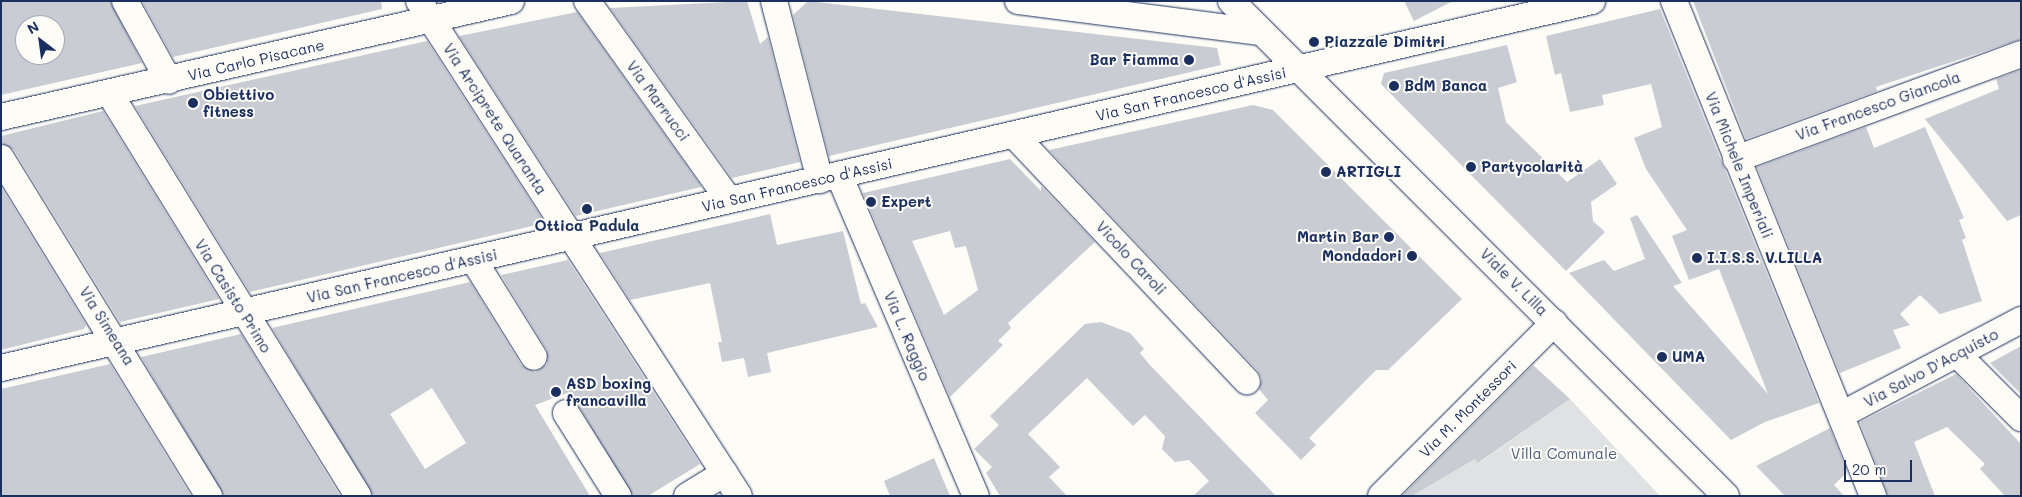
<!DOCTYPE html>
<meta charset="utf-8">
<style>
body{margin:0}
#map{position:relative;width:2022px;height:497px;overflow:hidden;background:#fdfcf7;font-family:Mali,sans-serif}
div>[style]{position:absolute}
.green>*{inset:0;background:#e0e1e3}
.building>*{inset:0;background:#c9ccd3}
.roads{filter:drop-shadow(0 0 1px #1b2f5e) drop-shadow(0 0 1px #1b2f5e)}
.minor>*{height:26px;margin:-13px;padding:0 13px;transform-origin:13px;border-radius:13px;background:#fdfcf7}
.dots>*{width:14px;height:14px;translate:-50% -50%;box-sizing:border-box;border:2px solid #fdfcf7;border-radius:50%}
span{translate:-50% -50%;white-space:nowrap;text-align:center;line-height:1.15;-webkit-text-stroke:4px #fdfcf7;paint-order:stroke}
.poi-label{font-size:15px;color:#1b2f5e;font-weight:700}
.left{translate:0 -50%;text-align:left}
.right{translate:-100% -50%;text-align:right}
.street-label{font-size:15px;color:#1b2f5e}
.park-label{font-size:15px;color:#4c5c7f}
.frame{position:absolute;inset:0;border:2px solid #1b2f5e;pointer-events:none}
.north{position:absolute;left:15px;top:15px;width:50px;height:50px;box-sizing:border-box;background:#fdfcf7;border:1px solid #a3aaba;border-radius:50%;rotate:330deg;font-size:14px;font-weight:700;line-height:20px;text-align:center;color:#1b2f5e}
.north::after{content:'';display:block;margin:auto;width:18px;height:22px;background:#1b2f5e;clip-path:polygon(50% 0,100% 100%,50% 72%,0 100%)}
.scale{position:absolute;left:1844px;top:460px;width:68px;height:22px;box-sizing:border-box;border:2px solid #1b2f5e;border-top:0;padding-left:6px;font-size:15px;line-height:18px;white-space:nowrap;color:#1b2f5e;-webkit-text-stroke:4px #fdfcf7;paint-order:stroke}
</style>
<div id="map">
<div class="green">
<i style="clip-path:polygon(1570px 399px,1660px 496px,1412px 496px,1475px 459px,1479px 463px)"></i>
</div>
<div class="building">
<i style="clip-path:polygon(evenodd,1px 1px,110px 1px,142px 63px,1px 95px,1px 1px,25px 25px,55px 25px,55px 55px,25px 55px,25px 25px)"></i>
<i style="clip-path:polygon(142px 1px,381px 1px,382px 9px,173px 57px)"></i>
<i style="clip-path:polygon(747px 1px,760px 44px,768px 37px,800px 162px,732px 178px,610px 8px)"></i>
<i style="clip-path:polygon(808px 1px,1217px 48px,1221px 65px,829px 156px,793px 15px)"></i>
<i style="clip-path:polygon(1404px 1px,1453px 1px,1414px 21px)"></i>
<i style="clip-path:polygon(1693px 1px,2021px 1px,2021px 39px,1876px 87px,1877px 91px,1746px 139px)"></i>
<i style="clip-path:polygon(1660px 9px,1819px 403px,1765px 422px,1731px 440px,1569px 273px,1604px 260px,1614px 271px,1645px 259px,1630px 218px,1637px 215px,1682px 283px,1673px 286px,1768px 394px,1719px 269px,1689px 280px,1672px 236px,1687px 230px,1646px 169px,1634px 138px,1662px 127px,1651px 84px,1602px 95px,1604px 105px,1570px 112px,1561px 73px,1555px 75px,1546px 36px)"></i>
<i style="clip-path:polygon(577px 12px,701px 186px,701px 187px,576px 216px,459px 36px)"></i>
<i style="clip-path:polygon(427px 41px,545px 223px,250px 292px,135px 106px)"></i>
<i style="clip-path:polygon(1507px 45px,1517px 82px,1498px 88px,1506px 122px,1567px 182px,1600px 159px,1617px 184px,1591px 202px,1593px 221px,1605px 232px,1566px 271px,1381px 84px,1384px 73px)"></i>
<i style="clip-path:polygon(2021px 70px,2021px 215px,2007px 221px,1925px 119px,1999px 89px,1996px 79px)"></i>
<i style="clip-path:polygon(1253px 105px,1273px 110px,1462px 299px,1388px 370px,1376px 370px,1309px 438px,1316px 445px,1301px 460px,1255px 413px,1268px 400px,1259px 389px,1262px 378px,1258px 371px,1049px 150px)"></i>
<i style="clip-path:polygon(103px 111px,219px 299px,120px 322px,14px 150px,1px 143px,1px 136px)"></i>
<i style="clip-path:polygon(1866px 127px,1874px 148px,1925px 127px,1964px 218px,1959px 220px,1966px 238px,1962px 240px,1982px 301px,1940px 314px,1920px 295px,1900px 314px,1910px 325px,1893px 330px,1901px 348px,1840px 373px,1757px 167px)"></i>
<i style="clip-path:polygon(evenodd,1010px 159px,1041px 191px,1041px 186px,1095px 242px,1008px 323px,1011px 328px,998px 341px,1003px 345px,950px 397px,863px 193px,1010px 159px,950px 231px,955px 248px,966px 246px,978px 290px,944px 315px,912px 241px,950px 231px)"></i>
<i style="clip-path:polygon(1px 187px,86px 325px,84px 329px,1px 350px)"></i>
<i style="clip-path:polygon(770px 214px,777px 245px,843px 231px,861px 304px,865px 303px,878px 327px,767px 353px,771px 372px,748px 377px,744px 358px,722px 362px,718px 342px,722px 342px,710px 283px,630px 300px,600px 253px)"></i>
<i style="clip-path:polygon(evenodd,568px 260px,700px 464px,648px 496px,633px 496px,570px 392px,535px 405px,590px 496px,373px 496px,272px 328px,470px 282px,521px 365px,535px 372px,547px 364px,547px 350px,501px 275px,568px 260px,432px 388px,466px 443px,425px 469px,390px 414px,432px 388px)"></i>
<i style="clip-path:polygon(1101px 322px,1130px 333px,1144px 349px,1140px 353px,1149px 364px,1276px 496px,1193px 496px,1209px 481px,1189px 460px,1175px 462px,1162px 449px,1165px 436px,1145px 415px,1133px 426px,1087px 378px,1028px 434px,1060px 467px,1049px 477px,1067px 496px,1000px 496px,986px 473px,992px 467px,974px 449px,999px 425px,990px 416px,1085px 324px)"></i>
<i style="clip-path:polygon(241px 334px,340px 496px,224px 496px,141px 357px)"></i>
<i style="clip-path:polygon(2021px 346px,2021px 394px,1990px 363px)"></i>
<i style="clip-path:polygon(110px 364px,191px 496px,1px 496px,1px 389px)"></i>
<i style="clip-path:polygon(1533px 365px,1570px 399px,1478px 463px,1475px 459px,1412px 496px,1402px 496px)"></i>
<i style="clip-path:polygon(1956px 374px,2021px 444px,2021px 496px,2005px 496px,1980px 469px,1985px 464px,1947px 427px,1914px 442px,1935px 496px,1888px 496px,1860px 422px)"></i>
<i style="clip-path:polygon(1830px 428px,1847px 472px,1834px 485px,1844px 496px,1785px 496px,1756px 466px)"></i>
<i style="clip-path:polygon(934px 458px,950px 496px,890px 496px,884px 481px)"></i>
</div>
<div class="roads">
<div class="minor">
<i style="left:125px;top:1px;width:91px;rotate:61.2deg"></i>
<i style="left:419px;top:1px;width:589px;rotate:57.12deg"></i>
<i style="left:587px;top:1px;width:244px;rotate:54.5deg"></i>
<i style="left:774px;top:1px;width:185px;rotate:75.6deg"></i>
<i style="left:1018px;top:1px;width:245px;rotate:7.3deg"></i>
<i style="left:1231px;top:1px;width:700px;rotate:45deg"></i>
<i style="left:1674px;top:1px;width:534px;rotate:68.1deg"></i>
<i style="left:110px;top:94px;width:472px;rotate:58.3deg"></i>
<i style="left:1px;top:117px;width:523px;rotate:-12.81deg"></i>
<i style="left:1014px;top:135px;width:339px;rotate:46.6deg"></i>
<i style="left:1px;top:158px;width:397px;rotate:58.4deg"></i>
<i style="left:1736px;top:159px;width:304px;rotate:-20.2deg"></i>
<i style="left:839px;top:175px;width:349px;rotate:66.9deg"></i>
<i style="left:473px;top:259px;width:115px;rotate:58.1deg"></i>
<i style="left:1957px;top:354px;width:91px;rotate:45deg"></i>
<i style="left:1px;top:368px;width:1633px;rotate:-12.99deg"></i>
<i style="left:566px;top:413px;width:98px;rotate:57.9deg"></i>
<i style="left:1841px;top:415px;width:204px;rotate:-27.8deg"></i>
<i style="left:687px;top:496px;width:44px;rotate:-31.2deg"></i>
<i style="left:1381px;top:496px;width:245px;rotate:-45deg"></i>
</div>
</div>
<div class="dots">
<i style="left:1314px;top:42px;background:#1b2f5e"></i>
<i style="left:1189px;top:60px;background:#1b2f5e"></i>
<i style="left:1394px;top:86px;background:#1b2f5e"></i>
<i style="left:193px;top:103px;background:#1b2f5e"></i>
<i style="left:1471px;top:167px;background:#1b2f5e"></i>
<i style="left:1326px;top:172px;background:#1b2f5e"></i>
<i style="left:871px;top:202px;background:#1b2f5e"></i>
<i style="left:587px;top:209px;background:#1b2f5e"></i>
<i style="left:1389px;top:237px;background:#1b2f5e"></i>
<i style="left:1412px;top:256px;background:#1b2f5e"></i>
<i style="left:1697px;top:258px;background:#1b2f5e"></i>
<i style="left:1662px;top:357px;background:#1b2f5e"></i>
<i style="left:556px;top:392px;background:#1b2f5e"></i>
</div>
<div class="poi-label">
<span class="left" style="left:1324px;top:42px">Piazzale Dimitri</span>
<span class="right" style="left:1179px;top:60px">Bar Fiamma</span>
<span class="left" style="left:1404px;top:86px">BdM Banca</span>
<span class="left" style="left:203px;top:103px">Obiettivo<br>fitness</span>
<span class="left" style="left:1481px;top:167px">Partycolarità</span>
<span class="left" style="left:1336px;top:172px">ARTIGLI</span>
<span class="left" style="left:881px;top:202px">Expert</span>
<span style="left:587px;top:226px">Ottica Padula</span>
<span class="right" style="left:1379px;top:237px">Martin Bar</span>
<span class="right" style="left:1402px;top:256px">Mondadori</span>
<span class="left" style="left:1707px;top:258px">I.I.S.S. V.LILLA</span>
<span class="left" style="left:1672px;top:357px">UMA</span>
<span class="left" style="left:566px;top:392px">ASD boxing<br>francavilla</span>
</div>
<div class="street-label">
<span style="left:256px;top:60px;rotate:-13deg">Via Carlo Pisacane</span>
<span style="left:1191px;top:94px;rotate:-13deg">Via San Francesco d'Assisi</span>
<span style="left:658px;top:101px;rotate:54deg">Via Marrucci</span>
<span style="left:1878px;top:106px;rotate:-20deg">Via Francesco Giancola</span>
<span style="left:495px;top:119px;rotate:57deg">Via Arciprete Quaranta</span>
<span style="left:1739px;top:165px;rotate:68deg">Via Michele Imperiali</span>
<span style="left:797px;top:185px;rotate:-13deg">Via San Francesco d'Assisi</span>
<span style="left:1131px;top:258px;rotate:47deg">Vicolo Caroli</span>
<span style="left:402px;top:276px;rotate:-13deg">Via San Francesco d'Assisi</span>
<span style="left:1514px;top:282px;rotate:45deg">Viale V. Lilla</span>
<span style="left:233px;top:296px;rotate:58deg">Via Casisto Primo</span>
<span style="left:107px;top:326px;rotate:58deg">Via Simeana</span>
<span style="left:907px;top:336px;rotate:67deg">Via L. Raggio</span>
<span style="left:1931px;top:368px;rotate:-28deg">Via Salvo D'Acquisto</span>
<span style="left:1468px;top:409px;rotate:-45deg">Via M. Montessori</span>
</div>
<div class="park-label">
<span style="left:1564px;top:454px">Villa Comunale</span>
</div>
<div class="frame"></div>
<div class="north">N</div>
<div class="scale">20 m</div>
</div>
